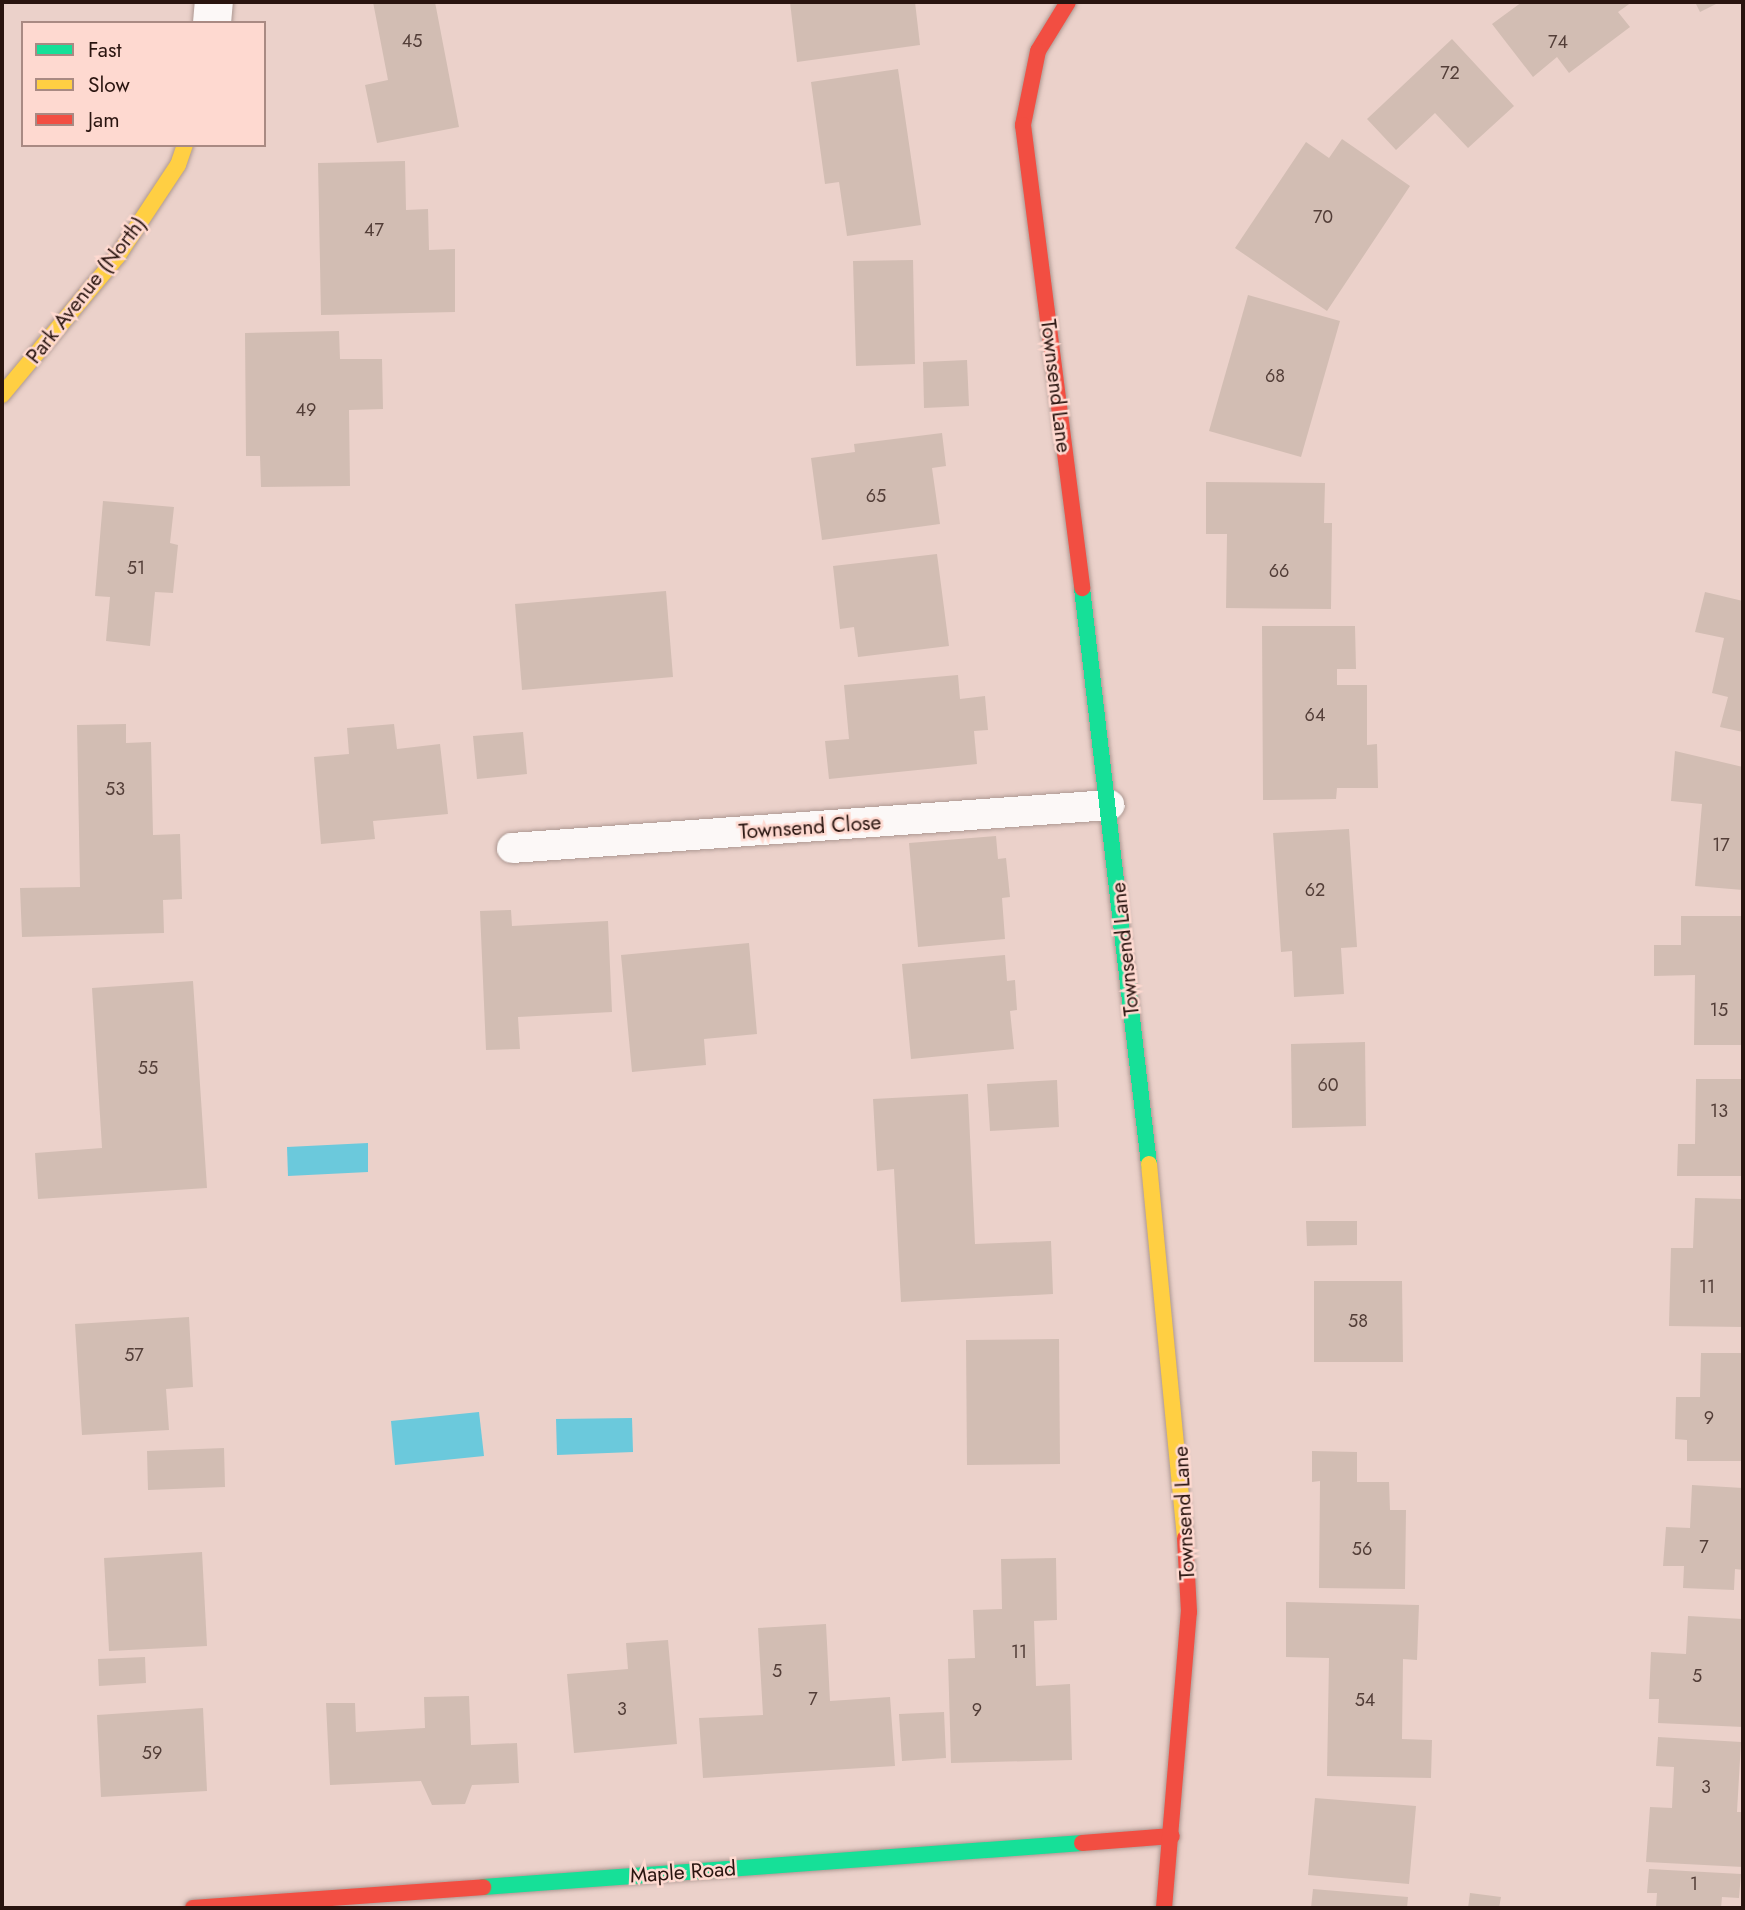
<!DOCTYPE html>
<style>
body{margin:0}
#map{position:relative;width:1745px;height:1910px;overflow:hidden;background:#ebd1ca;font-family:Jost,sans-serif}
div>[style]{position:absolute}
.water>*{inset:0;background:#6bc9dc}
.building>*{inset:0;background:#d2bdb3}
.roads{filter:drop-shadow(0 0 2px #ad9892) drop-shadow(0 0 2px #ad9892)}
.lane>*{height:30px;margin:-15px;padding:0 15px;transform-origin:15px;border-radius:15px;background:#fcf8f7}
.street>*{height:38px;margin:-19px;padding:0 19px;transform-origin:19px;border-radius:19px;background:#fcf8f7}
.fast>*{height:16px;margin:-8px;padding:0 8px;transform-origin:8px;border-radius:8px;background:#16e098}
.slow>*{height:16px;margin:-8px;padding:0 8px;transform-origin:8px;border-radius:8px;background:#ffcf43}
.jam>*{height:16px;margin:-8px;padding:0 8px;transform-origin:8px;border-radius:8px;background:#f24e42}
span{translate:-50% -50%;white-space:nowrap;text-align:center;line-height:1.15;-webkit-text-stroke:5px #fed9d0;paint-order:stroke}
.number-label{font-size:18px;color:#533e38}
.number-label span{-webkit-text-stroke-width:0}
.street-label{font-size:21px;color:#29140f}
.frame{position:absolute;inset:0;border:4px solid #29140f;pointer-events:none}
.legend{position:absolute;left:21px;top:21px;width:245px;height:126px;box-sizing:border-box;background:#fed9d0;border:2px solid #a98a83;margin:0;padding:9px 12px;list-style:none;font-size:21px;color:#29140f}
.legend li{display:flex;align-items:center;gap:14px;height:35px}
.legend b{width:35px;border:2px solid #a98a83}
</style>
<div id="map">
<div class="water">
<i style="clip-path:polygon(368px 1143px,368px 1172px,288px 1176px,287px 1147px)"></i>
<i style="clip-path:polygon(479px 1412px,484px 1456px,395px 1465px,391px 1421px)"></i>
<i style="clip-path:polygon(632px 1418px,633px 1452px,557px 1455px,556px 1419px)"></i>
</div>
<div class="building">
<i style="clip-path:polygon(373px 2px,435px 2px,459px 127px,377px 143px,365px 85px,388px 80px)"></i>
<i style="clip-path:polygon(790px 2px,915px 2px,920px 45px,797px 62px)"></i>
<i style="clip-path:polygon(1522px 2px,1632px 2px,1618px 12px,1630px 27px,1569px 73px,1557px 57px,1533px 77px,1492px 24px)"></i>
<i style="clip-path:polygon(1695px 2px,1720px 2px,1700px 12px)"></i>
<i style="clip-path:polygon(1452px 39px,1514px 106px,1468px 148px,1435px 113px,1396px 150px,1367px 119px)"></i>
<i style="clip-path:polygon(898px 69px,921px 225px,847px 236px,839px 182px,825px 184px,811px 82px)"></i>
<i style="clip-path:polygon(1342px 139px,1410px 186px,1327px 311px,1235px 248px,1306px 142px,1329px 158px)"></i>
<i style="clip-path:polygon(405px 161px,406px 210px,428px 209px,429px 250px,455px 249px,455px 312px,321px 315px,318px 163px)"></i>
<i style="clip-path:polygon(913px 260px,915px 364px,856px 366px,853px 261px)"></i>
<i style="clip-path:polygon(1248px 295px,1340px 321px,1301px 457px,1209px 431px)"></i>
<i style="clip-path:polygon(339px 331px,340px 359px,382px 359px,383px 409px,349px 410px,350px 486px,261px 487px,260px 456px,246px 456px,245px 333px)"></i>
<i style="clip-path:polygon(967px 360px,969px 406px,924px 408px,923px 362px)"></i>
<i style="clip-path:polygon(942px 433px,946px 466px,932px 468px,940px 524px,822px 540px,811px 458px,855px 452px,854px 444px)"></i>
<i style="clip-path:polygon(1206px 482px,1325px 483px,1324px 523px,1332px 523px,1331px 609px,1226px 608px,1227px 534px,1206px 534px)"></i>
<i style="clip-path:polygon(103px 501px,174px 507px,170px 543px,178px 545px,173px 593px,155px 592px,150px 646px,106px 641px,110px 597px,95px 596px)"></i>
<i style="clip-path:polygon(937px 554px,949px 646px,858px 657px,854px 627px,840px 629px,833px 566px)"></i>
<i style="clip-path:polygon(666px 591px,673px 677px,522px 690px,515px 604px)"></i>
<i style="clip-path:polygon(1705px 592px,1743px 601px,1743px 732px,1720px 727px,1728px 697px,1712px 693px,1724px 638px,1695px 632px)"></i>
<i style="clip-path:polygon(1262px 626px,1355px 626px,1356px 669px,1337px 669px,1337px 685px,1367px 685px,1367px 745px,1377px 744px,1378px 788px,1337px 788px,1336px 799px,1263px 800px)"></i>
<i style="clip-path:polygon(958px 675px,960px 699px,985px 696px,988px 730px,974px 731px,977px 764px,829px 779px,825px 741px,849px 739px,844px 685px)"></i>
<i style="clip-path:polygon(126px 724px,126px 743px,151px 742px,153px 835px,180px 834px,182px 899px,163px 900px,164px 933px,22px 937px,20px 888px,80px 887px,77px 725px)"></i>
<i style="clip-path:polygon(394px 724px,397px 749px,440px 744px,448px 814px,373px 821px,375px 839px,321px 844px,314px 757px,349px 754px,347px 728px)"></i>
<i style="clip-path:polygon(523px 732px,527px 774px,477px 779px,473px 736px)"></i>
<i style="clip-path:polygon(1675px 751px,1743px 767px,1743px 890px,1695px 886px,1702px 804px,1671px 801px)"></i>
<i style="clip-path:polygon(1349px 829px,1357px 947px,1341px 948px,1344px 994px,1294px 997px,1292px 951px,1281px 952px,1273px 833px)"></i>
<i style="clip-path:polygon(996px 836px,998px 859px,1006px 858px,1010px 897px,1002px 898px,1005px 939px,918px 947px,909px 843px)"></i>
<i style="clip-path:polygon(511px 910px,512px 926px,608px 921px,612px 1012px,518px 1017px,520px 1049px,486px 1050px,480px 911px)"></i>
<i style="clip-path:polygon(1681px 916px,1743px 916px,1743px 1045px,1694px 1045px,1695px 975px,1654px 976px,1654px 945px,1681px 945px)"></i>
<i style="clip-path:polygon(749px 943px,757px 1034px,704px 1039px,706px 1065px,632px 1072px,621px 955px)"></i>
<i style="clip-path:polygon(1005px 955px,1007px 981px,1015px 980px,1017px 1010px,1010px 1011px,1014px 1049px,911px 1059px,902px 964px)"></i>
<i style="clip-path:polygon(193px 981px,207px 1188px,38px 1199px,35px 1153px,102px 1148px,92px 988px)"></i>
<i style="clip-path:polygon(1365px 1042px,1366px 1126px,1292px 1128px,1291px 1044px)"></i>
<i style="clip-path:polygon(1696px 1079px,1743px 1079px,1743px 1176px,1677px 1176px,1678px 1144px,1695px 1144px)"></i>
<i style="clip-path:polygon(1057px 1080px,1059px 1127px,990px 1131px,987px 1084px)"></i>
<i style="clip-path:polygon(968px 1094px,975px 1244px,1051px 1241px,1053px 1294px,901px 1302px,894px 1169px,877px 1171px,873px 1099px)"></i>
<i style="clip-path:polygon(1695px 1198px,1743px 1199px,1743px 1327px,1669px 1326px,1671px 1248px,1693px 1248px)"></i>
<i style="clip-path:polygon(1306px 1221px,1357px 1221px,1357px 1245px,1307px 1246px)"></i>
<i style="clip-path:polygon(1314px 1281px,1402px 1281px,1403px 1362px,1314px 1362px)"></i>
<i style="clip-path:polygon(189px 1317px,193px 1387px,166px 1389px,169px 1430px,82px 1435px,75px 1324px)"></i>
<i style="clip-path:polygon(1059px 1339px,1060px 1464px,967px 1465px,966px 1340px)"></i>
<i style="clip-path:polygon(1701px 1353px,1743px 1353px,1743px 1461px,1687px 1461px,1687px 1440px,1675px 1439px,1676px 1397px,1700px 1397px)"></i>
<i style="clip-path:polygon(224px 1448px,225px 1487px,148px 1490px,147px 1451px)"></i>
<i style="clip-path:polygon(1312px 1451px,1357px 1452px,1357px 1482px,1389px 1482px,1390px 1510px,1406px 1510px,1405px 1589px,1319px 1588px,1320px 1481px,1312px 1482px)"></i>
<i style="clip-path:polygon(1692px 1485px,1743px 1488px,1743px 1570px,1735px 1569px,1734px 1590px,1683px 1588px,1684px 1566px,1663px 1566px,1666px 1527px,1690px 1528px)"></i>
<i style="clip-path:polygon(202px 1552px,207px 1646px,109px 1651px,104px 1558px)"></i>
<i style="clip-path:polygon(1056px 1558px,1057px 1620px,1034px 1621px,1036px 1686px,1070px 1684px,1072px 1760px,951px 1763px,948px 1659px,975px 1658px,973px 1610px,1002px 1609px,1001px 1559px)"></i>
<i style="clip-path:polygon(1286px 1602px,1419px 1605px,1417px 1660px,1403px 1659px,1402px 1739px,1432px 1740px,1431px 1778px,1327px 1776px,1329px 1658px,1286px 1657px)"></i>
<i style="clip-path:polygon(1688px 1616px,1743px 1619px,1743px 1727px,1658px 1723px,1659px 1699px,1649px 1699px,1651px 1652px,1686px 1654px)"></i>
<i style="clip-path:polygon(826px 1624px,830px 1701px,890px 1697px,895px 1766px,703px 1778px,699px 1718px,763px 1715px,758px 1628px)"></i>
<i style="clip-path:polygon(668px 1640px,677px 1744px,574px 1753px,567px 1674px,628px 1669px,626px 1643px)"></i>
<i style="clip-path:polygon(145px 1657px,146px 1683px,99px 1686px,98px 1659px)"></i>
<i style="clip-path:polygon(469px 1696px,471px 1745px,517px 1743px,519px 1783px,472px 1785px,465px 1804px,432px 1805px,421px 1781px,330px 1785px,326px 1703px,355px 1703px,356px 1732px,425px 1728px,424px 1697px)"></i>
<i style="clip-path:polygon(203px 1708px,207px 1791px,101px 1797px,97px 1715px)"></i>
<i style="clip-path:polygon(944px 1712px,946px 1758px,902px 1761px,899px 1714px)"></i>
<i style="clip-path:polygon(1658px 1737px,1741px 1742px,1737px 1812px,1743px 1812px,1743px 1867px,1646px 1862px,1650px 1807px,1672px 1808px,1674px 1767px,1656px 1766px)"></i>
<i style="clip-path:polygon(1315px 1798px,1416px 1806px,1409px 1884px,1308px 1875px)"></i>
<i style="clip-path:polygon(1649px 1869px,1741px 1874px,1739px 1898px,1722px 1897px,1721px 1908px,1656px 1908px,1657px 1893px,1647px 1893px)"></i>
<i style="clip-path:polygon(1313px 1889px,1408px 1897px,1407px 1908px,1311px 1908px)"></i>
<i style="clip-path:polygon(1470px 1893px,1501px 1897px,1499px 1908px,1468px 1908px)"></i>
</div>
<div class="roads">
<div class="lane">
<i style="left:512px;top:848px;width:599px;rotate:-4.12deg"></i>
</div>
<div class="street">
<i style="left:212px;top:23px;width:21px;rotate:-85deg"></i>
</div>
<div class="fast">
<i style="left:1082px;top:588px;width:580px;rotate:83.37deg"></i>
<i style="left:483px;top:1887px;width:601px;rotate:-4.2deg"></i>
</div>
<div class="slow">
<i style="left:2px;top:395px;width:180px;rotate:-50.2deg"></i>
<i style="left:117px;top:257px;width:110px;rotate:-56.5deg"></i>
<i style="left:178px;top:165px;width:21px;rotate:-71deg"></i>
<i style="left:1149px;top:1164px;width:376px;rotate:84.5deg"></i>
</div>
<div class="jam">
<i style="left:1068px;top:2px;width:57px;rotate:121.5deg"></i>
<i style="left:1038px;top:51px;width:76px;rotate:101.5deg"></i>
<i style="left:1023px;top:125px;width:467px;rotate:82.7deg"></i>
<i style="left:1082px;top:1843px;width:90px;rotate:-4.4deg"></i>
<i style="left:193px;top:1908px;width:291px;rotate:-4.1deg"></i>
<i style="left:1164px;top:1908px;width:297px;rotate:-85.2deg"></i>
<i style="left:1189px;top:1612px;width:74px;rotate:-93.1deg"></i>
</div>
</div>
<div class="number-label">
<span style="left:412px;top:41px">45</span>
<span style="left:1558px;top:42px">74</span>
<span style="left:1450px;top:73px">72</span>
<span style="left:1323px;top:217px">70</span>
<span style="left:374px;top:230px">47</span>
<span style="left:1275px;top:376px">68</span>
<span style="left:306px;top:410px">49</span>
<span style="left:876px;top:496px">65</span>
<span style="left:136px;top:568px">51</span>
<span style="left:1279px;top:571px">66</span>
<span style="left:1315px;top:715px">64</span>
<span style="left:115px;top:789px">53</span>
<span style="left:1721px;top:845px">17</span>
<span style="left:1315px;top:890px">62</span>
<span style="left:1719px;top:1010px">15</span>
<span style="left:148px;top:1068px">55</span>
<span style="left:1328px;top:1085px">60</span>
<span style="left:1719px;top:1111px">13</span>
<span style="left:1707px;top:1287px">11</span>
<span style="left:1358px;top:1321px">58</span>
<span style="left:134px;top:1355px">57</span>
<span style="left:1709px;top:1418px">9</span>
<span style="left:1704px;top:1547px">7</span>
<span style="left:1362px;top:1549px">56</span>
<span style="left:1019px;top:1652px">11</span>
<span style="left:777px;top:1671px">5</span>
<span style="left:1697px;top:1676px">5</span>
<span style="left:813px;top:1699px">7</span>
<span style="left:1365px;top:1700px">54</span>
<span style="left:622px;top:1709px">3</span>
<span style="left:977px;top:1710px">9</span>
<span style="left:152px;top:1753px">59</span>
<span style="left:1706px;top:1787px">3</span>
<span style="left:1694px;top:1884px">1</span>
</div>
<div class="street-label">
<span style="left:86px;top:290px;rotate:-52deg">Park Avenue (North)</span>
<span style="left:1056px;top:386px;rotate:83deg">Townsend Lane</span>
<span style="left:810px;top:827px;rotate:-4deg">Townsend Close</span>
<span style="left:1125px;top:949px;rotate:-96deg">Townsend Lane</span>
<span style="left:1184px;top:1513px;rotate:-93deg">Townsend Lane</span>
<span style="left:683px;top:1872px;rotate:-4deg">Maple Road</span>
</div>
<div class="frame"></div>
<ul class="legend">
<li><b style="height:9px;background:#16e098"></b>Fast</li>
<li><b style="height:9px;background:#ffcf43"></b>Slow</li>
<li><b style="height:9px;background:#f24e42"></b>Jam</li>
</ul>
</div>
